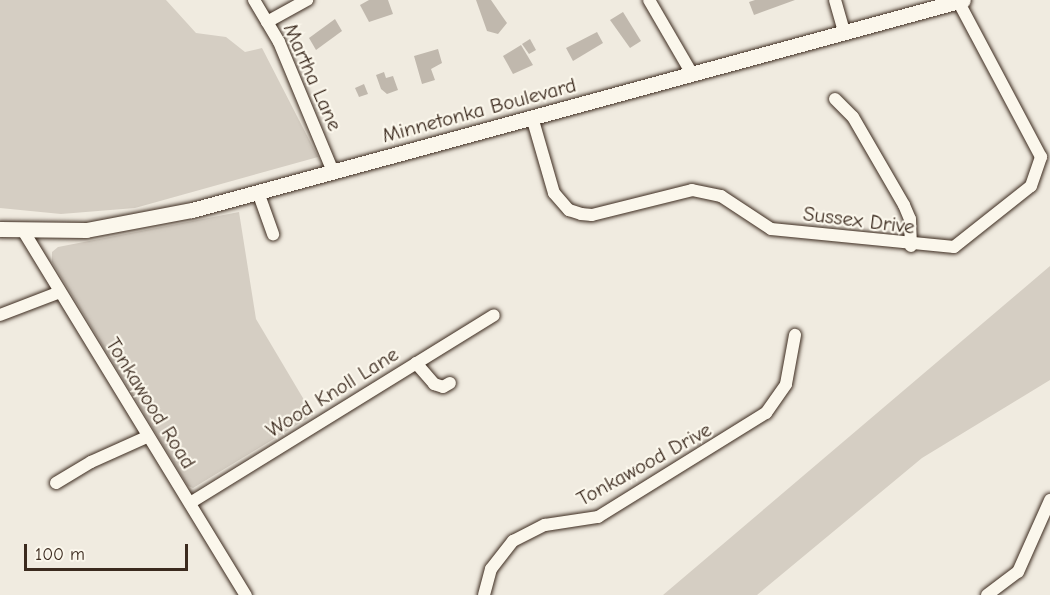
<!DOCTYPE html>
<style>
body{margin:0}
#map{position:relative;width:1050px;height:595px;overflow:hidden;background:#f0ebe0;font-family:"Comic Neue",sans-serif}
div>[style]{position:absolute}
.green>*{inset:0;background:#d5cec3}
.building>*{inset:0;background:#c0b8ad}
.roads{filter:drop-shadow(0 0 2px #3b2a1e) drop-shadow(0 0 2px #3b2a1e)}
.minor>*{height:12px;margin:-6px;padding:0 6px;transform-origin:6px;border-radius:6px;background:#fbf7ec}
.major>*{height:15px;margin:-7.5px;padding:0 7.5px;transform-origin:7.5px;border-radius:7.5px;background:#fbf7ec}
span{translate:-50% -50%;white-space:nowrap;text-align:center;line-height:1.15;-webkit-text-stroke:4.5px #fbf7ec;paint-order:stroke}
.street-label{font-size:21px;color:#3b2a1e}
.scale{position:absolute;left:24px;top:544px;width:164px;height:27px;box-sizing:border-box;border:3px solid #3b2a1e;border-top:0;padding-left:8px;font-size:18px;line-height:21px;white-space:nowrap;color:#3b2a1e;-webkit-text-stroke:4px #fbf7ec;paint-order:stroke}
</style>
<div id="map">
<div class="green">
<i style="clip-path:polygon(0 0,166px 0,196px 33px,226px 37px,245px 52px,262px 48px,318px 157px,135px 208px,61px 214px,0 208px)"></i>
<i style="clip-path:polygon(239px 212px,256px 319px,313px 415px,193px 488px,188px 486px,52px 262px,52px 252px,58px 247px)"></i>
<i style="clip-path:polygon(1050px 266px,1050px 380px,922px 458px,757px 595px,663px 595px)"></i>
</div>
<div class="building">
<i style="clip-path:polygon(369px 0,388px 0,393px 14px,369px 22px,360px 5px)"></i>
<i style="clip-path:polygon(476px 0,491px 0,502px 16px,507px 23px,498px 34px,487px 31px)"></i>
<i style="clip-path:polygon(755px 0,795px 0,754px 15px,749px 2px)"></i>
<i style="clip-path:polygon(623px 12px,641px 41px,630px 48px,610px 20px)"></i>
<i style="clip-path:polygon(335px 19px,342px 31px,316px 50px,309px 38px)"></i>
<i style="clip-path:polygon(597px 32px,603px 43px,573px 61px,566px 48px)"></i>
<i style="clip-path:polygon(530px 39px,536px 50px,529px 54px,522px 44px)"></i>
<i style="clip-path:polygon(521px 45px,533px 65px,513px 74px,503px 56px)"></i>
<i style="clip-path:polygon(438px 49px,442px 63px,431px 69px,435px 80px,422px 84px,414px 56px)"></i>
<i style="clip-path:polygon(384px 72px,386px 78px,393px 76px,398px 90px,387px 94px,381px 89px,376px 75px)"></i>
<i style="clip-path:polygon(364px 84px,368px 94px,359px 97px,355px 88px)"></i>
</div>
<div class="roads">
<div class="minor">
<i style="left:254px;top:0;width:49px;rotate:59.2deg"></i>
<i style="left:279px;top:42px;width:141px;rotate:67.4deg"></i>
<i style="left:649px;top:0;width:86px;rotate:59.8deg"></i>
<i style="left:835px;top:0;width:33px;rotate:74deg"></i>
<i style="left:267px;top:22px;width:46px;rotate:-28.8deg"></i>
<i style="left:835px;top:99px;width:25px;rotate:45deg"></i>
<i style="left:853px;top:117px;width:102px;rotate:59.9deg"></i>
<i style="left:904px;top:205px;width:15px;rotate:67deg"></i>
<i style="left:910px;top:219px;width:27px;rotate:88deg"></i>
<i style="left:532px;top:117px;width:79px;rotate:73.9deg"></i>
<i style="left:554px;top:193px;width:23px;rotate:49deg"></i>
<i style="left:569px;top:210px;width:13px;rotate:18deg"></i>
<i style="left:581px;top:214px;width:11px;rotate:5deg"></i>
<i style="left:592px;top:215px;width:103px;rotate:-14deg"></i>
<i style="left:692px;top:190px;width:30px;rotate:12deg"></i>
<i style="left:721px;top:196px;width:60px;rotate:33.4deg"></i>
<i style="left:771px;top:229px;width:184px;rotate:5.6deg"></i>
<i style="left:954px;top:247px;width:98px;rotate:-38.4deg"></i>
<i style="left:1031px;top:186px;width:31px;rotate:-71deg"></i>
<i style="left:1041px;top:157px;width:177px;rotate:-118deg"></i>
<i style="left:258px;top:192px;width:45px;rotate:70.3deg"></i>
<i style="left:24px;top:232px;width:426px;rotate:58.6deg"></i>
<i style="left:0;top:315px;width:64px;rotate:-21deg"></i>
<i style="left:416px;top:363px;width:28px;rotate:49deg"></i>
<i style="left:434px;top:384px;width:9px;rotate:18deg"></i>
<i style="left:443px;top:387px;width:8px;rotate:-30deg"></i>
<i style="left:56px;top:483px;width:41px;rotate:-31deg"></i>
<i style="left:91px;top:462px;width:61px;rotate:-24.1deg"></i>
<i style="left:190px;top:503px;width:357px;rotate:-31.7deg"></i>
<i style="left:484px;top:595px;width:27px;rotate:-75deg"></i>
<i style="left:491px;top:569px;width:36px;rotate:-52deg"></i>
<i style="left:513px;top:541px;width:36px;rotate:-27deg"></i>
<i style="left:545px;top:525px;width:54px;rotate:-8.6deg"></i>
<i style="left:598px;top:517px;width:198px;rotate:-31.8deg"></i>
<i style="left:766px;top:413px;width:35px;rotate:-55deg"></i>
<i style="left:786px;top:384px;width:50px;rotate:-79.6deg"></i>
<i style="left:987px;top:595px;width:39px;rotate:-37deg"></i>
<i style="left:1018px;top:572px;width:79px;rotate:-66deg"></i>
</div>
<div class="major">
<i style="left:0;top:229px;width:86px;rotate:0.7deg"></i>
<i style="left:86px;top:230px;width:108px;rotate:-10.7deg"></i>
<i style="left:192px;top:210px;width:799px;rotate:-15.24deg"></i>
</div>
</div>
<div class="street-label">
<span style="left:313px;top:77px;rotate:66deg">Martha Lane</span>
<span style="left:479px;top:110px;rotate:-15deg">Minnetonka Boulevard</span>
<span style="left:859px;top:220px;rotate:7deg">Sussex Drive</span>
<span style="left:332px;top:392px;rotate:-32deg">Wood Knoll Lane</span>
<span style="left:151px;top:403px;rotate:58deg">Tonkawood Road</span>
<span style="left:644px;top:464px;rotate:-29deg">Tonkawood Drive</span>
</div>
<div class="scale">100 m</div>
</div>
